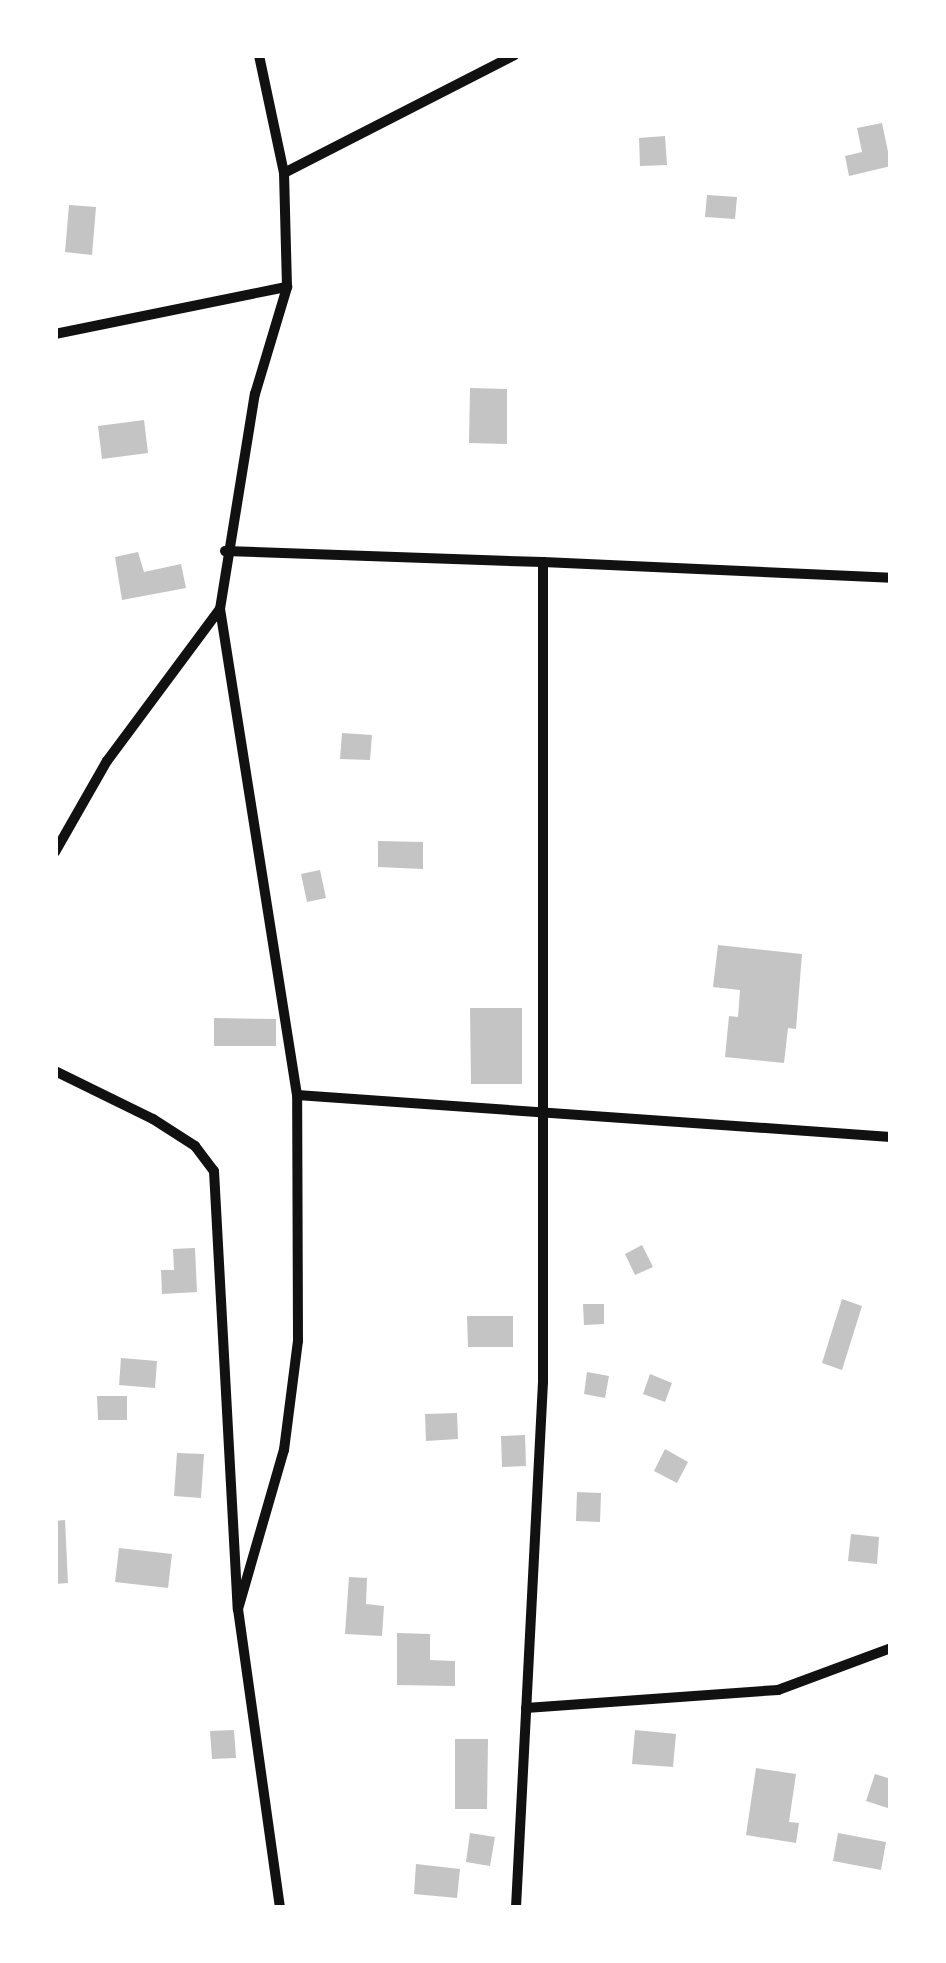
<!DOCTYPE html>
<style>
body{margin:0}
#map{position:relative;width:946px;height:1963px;overflow:hidden;background:#fff;font-family:"Work Sans",sans-serif}
div>[style]{position:absolute}
.building>*{inset:0;background:#c4c4c4}
.minor>*{height:10px;margin:-5px;padding:0 5px;transform-origin:5px;border-radius:5px;background:#111}
span{translate:-50% -50%;white-space:nowrap;text-align:center;line-height:1.15;-webkit-text-stroke:8px #fff;paint-order:stroke}
.frame{position:absolute;inset:0;border:58px solid #fff;pointer-events:none}
</style>
<div id="map">
<div class="building">
<i style="clip-path:polygon(882px 123px,891px 166px,849px 176px,845px 156px,862px 152px,857px 128px)"></i>
<i style="clip-path:polygon(665px 136px,667px 165px,640px 166px,639px 138px)"></i>
<i style="clip-path:polygon(707px 195px,737px 197px,735px 219px,705px 217px)"></i>
<i style="clip-path:polygon(69px 205px,96px 207px,92px 255px,65px 252px)"></i>
<i style="clip-path:polygon(470px 388px,507px 389px,507px 444px,469px 443px)"></i>
<i style="clip-path:polygon(144px 420px,148px 453px,102px 459px,98px 426px)"></i>
<i style="clip-path:polygon(138px 552px,144px 572px,181px 564px,186px 588px,122px 600px,115px 557px)"></i>
<i style="clip-path:polygon(342px 733px,372px 735px,370px 760px,340px 759px)"></i>
<i style="clip-path:polygon(378px 841px,423px 842px,423px 869px,378px 867px)"></i>
<i style="clip-path:polygon(320px 870px,326px 898px,307px 902px,301px 874px)"></i>
<i style="clip-path:polygon(718px 945px,802px 954px,796px 1029px,788px 1028px,784px 1063px,725px 1057px,729px 1016px,738px 1017px,740px 990px,713px 987px)"></i>
<i style="clip-path:polygon(470px 1008px,522px 1008px,522px 1084px,471px 1084px)"></i>
<i style="clip-path:polygon(214px 1018px,276px 1019px,276px 1046px,214px 1046px)"></i>
<i style="clip-path:polygon(642px 1245px,653px 1267px,635px 1275px,625px 1254px)"></i>
<i style="clip-path:polygon(195px 1248px,197px 1292px,162px 1294px,161px 1270px,174px 1270px,173px 1249px)"></i>
<i style="clip-path:polygon(842px 1299px,862px 1306px,842px 1370px,822px 1363px)"></i>
<i style="clip-path:polygon(583px 1304px,604px 1304px,604px 1324px,584px 1325px)"></i>
<i style="clip-path:polygon(467px 1316px,513px 1316px,513px 1347px,468px 1347px)"></i>
<i style="clip-path:polygon(121px 1358px,157px 1361px,155px 1388px,119px 1385px)"></i>
<i style="clip-path:polygon(587px 1372px,609px 1376px,605px 1398px,584px 1394px)"></i>
<i style="clip-path:polygon(650px 1374px,672px 1383px,665px 1402px,643px 1394px)"></i>
<i style="clip-path:polygon(97px 1396px,127px 1396px,127px 1420px,98px 1420px)"></i>
<i style="clip-path:polygon(457px 1413px,458px 1439px,426px 1441px,425px 1414px)"></i>
<i style="clip-path:polygon(525px 1435px,526px 1466px,502px 1467px,501px 1436px)"></i>
<i style="clip-path:polygon(665px 1449px,688px 1462px,677px 1483px,654px 1471px)"></i>
<i style="clip-path:polygon(177px 1453px,204px 1454px,201px 1498px,174px 1496px)"></i>
<i style="clip-path:polygon(577px 1492px,601px 1493px,600px 1522px,576px 1521px)"></i>
<i style="clip-path:polygon(65px 1520px,68px 1583px,55px 1584px,55px 1521px)"></i>
<i style="clip-path:polygon(851px 1534px,879px 1537px,877px 1564px,848px 1561px)"></i>
<i style="clip-path:polygon(119px 1548px,172px 1554px,168px 1588px,115px 1582px)"></i>
<i style="clip-path:polygon(349px 1577px,367px 1578px,366px 1604px,384px 1606px,382px 1636px,345px 1634px)"></i>
<i style="clip-path:polygon(397px 1633px,430px 1634px,430px 1660px,455px 1661px,455px 1686px,397px 1685px)"></i>
<i style="clip-path:polygon(234px 1730px,236px 1758px,212px 1759px,210px 1731px)"></i>
<i style="clip-path:polygon(635px 1730px,676px 1734px,673px 1767px,632px 1764px)"></i>
<i style="clip-path:polygon(455px 1739px,488px 1739px,487px 1809px,455px 1809px)"></i>
<i style="clip-path:polygon(756px 1768px,796px 1774px,789px 1822px,799px 1823px,796px 1843px,746px 1835px)"></i>
<i style="clip-path:polygon(875px 1774px,891px 1779px,891px 1809px,866px 1801px)"></i>
<i style="clip-path:polygon(470px 1833px,495px 1837px,490px 1866px,466px 1862px)"></i>
<i style="clip-path:polygon(838px 1833px,886px 1842px,881px 1870px,833px 1861px)"></i>
<i style="clip-path:polygon(416px 1864px,460px 1869px,457px 1898px,414px 1894px)"></i>
</div>
<div class="minor">
<i style="left:284px;top:173px;width:259px;rotate:-27.1deg"></i>
<i style="left:55px;top:334px;width:237px;rotate:-11.5deg"></i>
<i style="left:225px;top:551px;width:318px;rotate:2deg"></i>
<i style="left:543px;top:562px;width:820px;rotate:90deg"></i>
<i style="left:543px;top:1382px;width:527px;rotate:92.94deg"></i>
<i style="left:543px;top:562px;width:348px;rotate:2.6deg"></i>
<i style="left:55px;top:852px;width:105px;rotate:-60.3deg"></i>
<i style="left:107px;top:761px;width:189px;rotate:-53.4deg"></i>
<i style="left:55px;top:1071px;width:109px;rotate:26.1deg"></i>
<i style="left:153px;top:1119px;width:50px;rotate:32.7deg"></i>
<i style="left:195px;top:1146px;width:31px;rotate:53deg"></i>
<i style="left:214px;top:1171px;width:439px;rotate:86.9deg"></i>
<i style="left:238px;top:1609px;width:302px;rotate:82deg"></i>
<i style="left:297px;top:1095px;width:595px;rotate:4.04deg"></i>
<i style="left:238px;top:1609px;width:166px;rotate:-73.9deg"></i>
<i style="left:284px;top:1450px;width:110px;rotate:-82.7deg"></i>
<i style="left:298px;top:1341px;width:246px;rotate:-90.2deg"></i>
<i style="left:297px;top:1095px;width:492px;rotate:-99deg"></i>
<i style="left:220px;top:609px;width:218px;rotate:-80.8deg"></i>
<i style="left:255px;top:394px;width:112px;rotate:-73.3deg"></i>
<i style="left:287px;top:287px;width:114px;rotate:-91.5deg"></i>
<i style="left:284px;top:173px;width:121px;rotate:-102deg"></i>
<i style="left:526px;top:1708px;width:253px;rotate:-4.1deg"></i>
<i style="left:778px;top:1690px;width:121px;rotate:-20.4deg"></i>
</div>
<div class="frame"></div>
</div>
